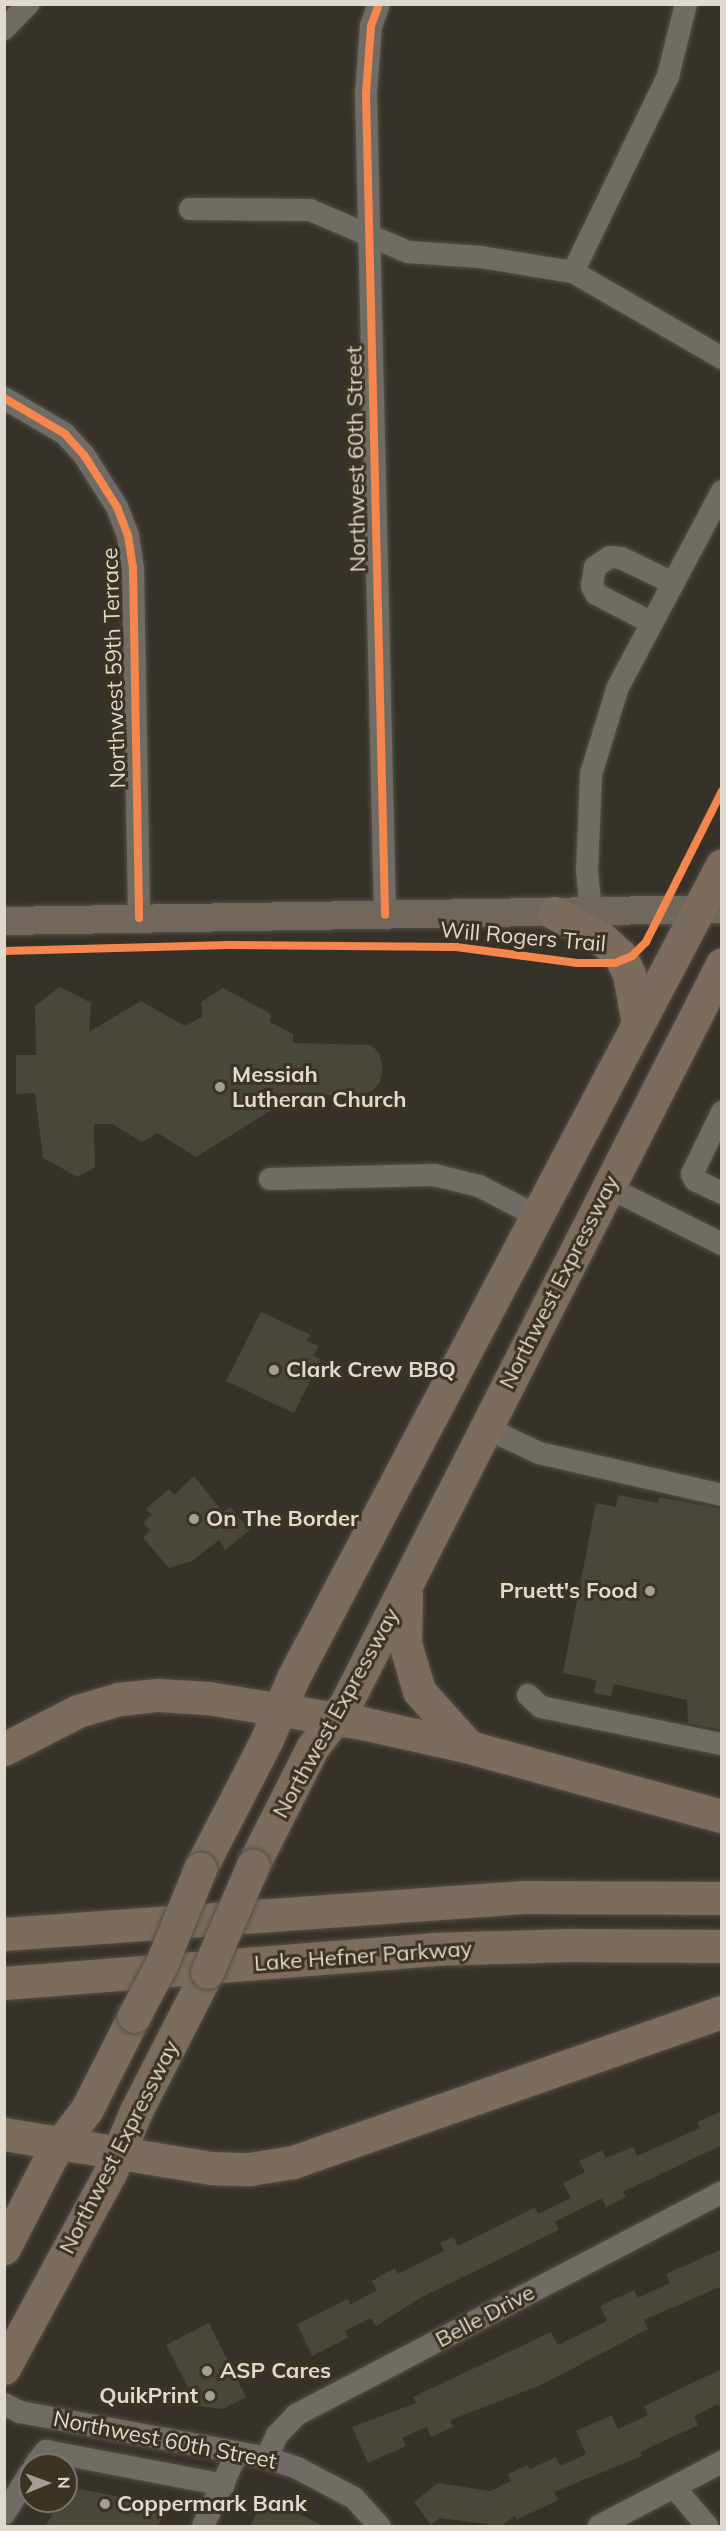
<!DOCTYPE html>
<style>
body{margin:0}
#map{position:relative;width:726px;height:2531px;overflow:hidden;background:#373229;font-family:Mulish,sans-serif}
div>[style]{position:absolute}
.building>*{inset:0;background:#49473a}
.roads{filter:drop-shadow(0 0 2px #544f48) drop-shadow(0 0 2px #544f48)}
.minor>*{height:22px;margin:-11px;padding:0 11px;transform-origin:11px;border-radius:11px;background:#706c65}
.major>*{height:28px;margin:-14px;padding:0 14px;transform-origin:14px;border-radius:14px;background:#71675b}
.highway>*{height:33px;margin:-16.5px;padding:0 16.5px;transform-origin:16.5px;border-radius:16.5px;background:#7b6c5d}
.bridges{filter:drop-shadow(0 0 2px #544f48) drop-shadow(0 0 2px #544f48)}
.highway-bridge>*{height:33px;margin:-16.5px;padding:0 16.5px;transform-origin:16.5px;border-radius:16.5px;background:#7b6c5d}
.cycleway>*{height:8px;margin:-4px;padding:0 4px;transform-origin:4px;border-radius:4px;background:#f5874c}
.dots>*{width:16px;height:16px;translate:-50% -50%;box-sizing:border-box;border:3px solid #3d3323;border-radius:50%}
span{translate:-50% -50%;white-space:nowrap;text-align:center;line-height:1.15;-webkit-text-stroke:6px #3d3323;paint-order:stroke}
.street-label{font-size:22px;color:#dfd9cf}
.poi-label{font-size:22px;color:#dfd9cf;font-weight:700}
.left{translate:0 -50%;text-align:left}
.right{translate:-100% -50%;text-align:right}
.frame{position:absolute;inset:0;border:6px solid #dfd9cf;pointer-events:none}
.north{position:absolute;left:18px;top:2453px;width:60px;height:60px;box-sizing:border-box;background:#3d3323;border:2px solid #7e7568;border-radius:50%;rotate:89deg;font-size:16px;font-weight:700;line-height:24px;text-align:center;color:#dfd9cf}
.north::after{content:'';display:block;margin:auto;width:21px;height:27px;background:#a49f95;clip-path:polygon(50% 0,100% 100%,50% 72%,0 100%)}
</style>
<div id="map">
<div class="building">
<i style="clip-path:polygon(60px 987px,91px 1003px,89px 1032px,141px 1001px,185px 1026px,202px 1017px,201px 1002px,223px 988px,271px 1014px,270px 1022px,293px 1034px,293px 1043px,371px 1045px,379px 1053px,383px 1068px,380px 1082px,372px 1091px,359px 1095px,294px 1096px,196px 1157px,158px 1133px,142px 1142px,112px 1124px,94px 1124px,95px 1167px,78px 1177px,43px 1158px,35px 1093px,16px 1094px,16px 1055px,36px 1055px,35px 1006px)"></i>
<i style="clip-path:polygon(261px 1312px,311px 1335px,306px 1340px,319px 1346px,313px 1356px,321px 1359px,294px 1413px,226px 1381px)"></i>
<i style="clip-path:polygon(194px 1476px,223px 1512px,230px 1507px,250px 1530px,225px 1550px,219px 1540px,192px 1561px,169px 1568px,143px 1538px,150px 1530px,143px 1523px,152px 1515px,146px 1509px,169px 1489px,174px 1495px)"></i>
<i style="clip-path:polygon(618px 1495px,658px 1503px,659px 1497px,722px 1509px,722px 1730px,688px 1723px,687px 1700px,614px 1684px,611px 1696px,594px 1693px,596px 1680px,563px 1673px,596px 1503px,616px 1507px)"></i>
<i style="clip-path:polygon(722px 2111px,722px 2145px,623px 2192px,626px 2197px,606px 2207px,602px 2198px,555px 2222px,559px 2230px,422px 2297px,376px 2326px,371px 2318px,345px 2331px,348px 2338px,312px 2356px,297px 2324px,348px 2299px,350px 2305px,377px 2290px,372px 2281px,395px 2268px,398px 2274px,444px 2251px,440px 2243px,453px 2237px,458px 2246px,535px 2207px,538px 2214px,571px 2198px,563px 2183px,585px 2172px,579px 2161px,602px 2150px,606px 2158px,633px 2147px,637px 2156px,700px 2128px,697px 2122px)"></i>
<i style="clip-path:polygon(722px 2249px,722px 2286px,644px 2320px,648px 2329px,541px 2385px,450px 2420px,453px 2427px,431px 2437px,427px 2427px,402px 2438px,406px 2446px,368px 2463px,352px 2427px,416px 2403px,413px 2397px,551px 2332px,558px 2345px,607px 2321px,600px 2306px,634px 2290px,638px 2298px,670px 2283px,666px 2274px)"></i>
<i style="clip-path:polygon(209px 2323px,246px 2397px,223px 2409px,198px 2406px,166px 2345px)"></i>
<i style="clip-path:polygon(722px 2369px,722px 2412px,718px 2404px,710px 2408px,694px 2417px,698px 2425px,640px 2452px,642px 2456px,554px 2492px,558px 2500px,516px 2520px,515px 2516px,501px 2526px,440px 2518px,431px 2525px,414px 2502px,438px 2483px,490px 2491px,511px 2481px,508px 2474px,527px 2465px,530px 2469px,556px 2457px,560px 2466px,586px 2454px,576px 2431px,612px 2415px,618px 2429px,648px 2415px,644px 2406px)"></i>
<i style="clip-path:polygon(66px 2486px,168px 2507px,158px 2526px,46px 2526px,59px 2501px,66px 2501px)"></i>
<i style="clip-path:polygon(265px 2497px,324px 2526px,250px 2526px)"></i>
</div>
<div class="roads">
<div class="minor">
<i style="left:379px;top:4px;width:23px;rotate:110deg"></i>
<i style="left:371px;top:26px;width:68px;rotate:94.2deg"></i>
<i style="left:366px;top:94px;width:821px;rotate:88.67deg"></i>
<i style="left:4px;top:29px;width:35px;rotate:-46deg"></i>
<i style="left:190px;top:209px;width:120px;rotate:0.5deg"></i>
<i style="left:310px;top:210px;width:107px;rotate:23.2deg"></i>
<i style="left:408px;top:252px;width:73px;rotate:3.9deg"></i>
<i style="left:481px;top:257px;width:93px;rotate:9.3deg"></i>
<i style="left:573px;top:272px;width:172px;rotate:30deg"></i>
<i style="left:573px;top:272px;width:218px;rotate:-64.1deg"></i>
<i style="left:668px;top:76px;width:74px;rotate:-76deg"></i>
<i style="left:4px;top:398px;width:71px;rotate:30.5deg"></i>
<i style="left:65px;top:434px;width:28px;rotate:48deg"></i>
<i style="left:84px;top:455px;width:62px;rotate:57.6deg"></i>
<i style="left:117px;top:507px;width:31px;rotate:69deg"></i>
<i style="left:128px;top:536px;width:32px;rotate:81deg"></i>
<i style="left:133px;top:568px;width:350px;rotate:89deg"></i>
<i style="left:652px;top:623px;width:63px;rotate:-152.6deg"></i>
<i style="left:596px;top:594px;width:9px;rotate:-117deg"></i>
<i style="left:592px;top:586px;width:19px;rotate:-81deg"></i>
<i style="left:595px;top:567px;width:18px;rotate:-34deg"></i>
<i style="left:610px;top:557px;width:11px;rotate:5deg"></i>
<i style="left:621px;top:558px;width:58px;rotate:25.7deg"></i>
<i style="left:591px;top:912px;width:41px;rotate:-95.6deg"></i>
<i style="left:587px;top:871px;width:97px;rotate:-87.6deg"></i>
<i style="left:591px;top:774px;width:91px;rotate:-72.8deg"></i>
<i style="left:618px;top:687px;width:222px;rotate:-62deg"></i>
<i style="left:722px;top:1112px;width:69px;rotate:115.8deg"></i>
<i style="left:692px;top:1174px;width:7px;rotate:63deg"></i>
<i style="left:695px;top:1180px;width:30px;rotate:26deg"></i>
<i style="left:270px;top:1179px;width:164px;rotate:-1.4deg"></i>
<i style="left:434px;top:1175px;width:46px;rotate:13.7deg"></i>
<i style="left:479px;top:1186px;width:63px;rotate:27.4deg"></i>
<i style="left:608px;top:1187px;width:127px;rotate:26.6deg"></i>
<i style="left:484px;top:1427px;width:61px;rotate:25.3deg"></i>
<i style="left:539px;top:1453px;width:188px;rotate:12.9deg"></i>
<i style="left:528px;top:1695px;width:18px;rotate:43deg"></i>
<i style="left:541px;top:1707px;width:185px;rotate:11.6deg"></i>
<i style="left:4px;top:2404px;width:18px;rotate:27deg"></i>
<i style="left:20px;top:2412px;width:251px;rotate:10.5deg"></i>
<i style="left:267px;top:2458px;width:32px;rotate:18deg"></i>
<i style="left:297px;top:2468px;width:64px;rotate:27.8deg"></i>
<i style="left:354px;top:2498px;width:38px;rotate:48deg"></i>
<i style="left:267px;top:2458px;width:25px;rotate:-67deg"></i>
<i style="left:277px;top:2435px;width:28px;rotate:-46deg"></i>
<i style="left:296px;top:2415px;width:481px;rotate:-27.6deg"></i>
<i style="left:35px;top:2465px;width:18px;rotate:-52deg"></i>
<i style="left:46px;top:2451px;width:181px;rotate:10.8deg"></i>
<i style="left:674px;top:2487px;width:51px;rotate:49.8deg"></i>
<i style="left:4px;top:2514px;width:49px;rotate:-57.6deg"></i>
<i style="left:203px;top:2526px;width:81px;rotate:-65deg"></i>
<i style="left:599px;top:2526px;width:139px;rotate:-27.5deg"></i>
</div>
<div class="major">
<i style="left:4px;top:921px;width:718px;rotate:-0.96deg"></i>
</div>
<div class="highway">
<i style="left:554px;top:913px;width:53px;rotate:28deg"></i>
<i style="left:601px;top:938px;width:25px;rotate:42deg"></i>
<i style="left:620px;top:955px;width:21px;rotate:65deg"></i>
<i style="left:629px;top:974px;width:51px;rotate:79.8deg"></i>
<i style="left:406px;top:1595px;width:48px;rotate:91.2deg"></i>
<i style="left:405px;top:1643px;width:50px;rotate:73.7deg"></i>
<i style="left:419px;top:1691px;width:75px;rotate:48.2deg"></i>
<i style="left:4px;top:1749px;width:83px;rotate:-27.2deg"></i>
<i style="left:78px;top:1711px;width:43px;rotate:-16.3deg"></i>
<i style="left:119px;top:1699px;width:39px;rotate:-6deg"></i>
<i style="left:158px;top:1695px;width:50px;rotate:3.4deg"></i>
<i style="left:208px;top:1698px;width:156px;rotate:9.2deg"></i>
<i style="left:362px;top:1723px;width:110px;rotate:12.6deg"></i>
<i style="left:469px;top:1747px;width:262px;rotate:15.3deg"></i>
<i style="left:253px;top:1865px;width:131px;rotate:-63.2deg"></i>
<i style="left:312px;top:1748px;width:54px;rotate:-52.5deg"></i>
<i style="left:345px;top:1705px;width:831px;rotate:-63.03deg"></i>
<i style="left:200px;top:1869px;width:146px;rotate:-62.7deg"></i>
<i style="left:267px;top:1739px;width:66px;rotate:-66.9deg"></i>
<i style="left:293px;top:1678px;width:919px;rotate:-62.18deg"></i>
<i style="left:4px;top:1934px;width:521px;rotate:-4.07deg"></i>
<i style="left:524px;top:1897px;width:198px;rotate:0.3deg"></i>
<i style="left:4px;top:1983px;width:430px;rotate:-4.5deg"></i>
<i style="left:433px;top:1949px;width:136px;rotate:-1.7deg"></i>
<i style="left:569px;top:1945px;width:153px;rotate:0.4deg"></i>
<i style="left:4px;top:2134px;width:210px;rotate:9.3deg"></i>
<i style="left:211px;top:2168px;width:38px;rotate:2deg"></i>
<i style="left:249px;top:2169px;width:45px;rotate:-9deg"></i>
<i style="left:293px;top:2162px;width:454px;rotate:-19.3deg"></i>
<i style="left:4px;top:2248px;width:105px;rotate:-62.7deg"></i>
<i style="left:52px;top:2155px;width:58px;rotate:-52.7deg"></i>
<i style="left:87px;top:2109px;width:104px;rotate:-63.2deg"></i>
<i style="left:4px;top:2368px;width:222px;rotate:-61.5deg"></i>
<i style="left:110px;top:2173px;width:67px;rotate:-67.2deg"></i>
<i style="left:136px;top:2111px;width:156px;rotate:-62.9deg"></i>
</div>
</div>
<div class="bridges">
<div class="highway-bridge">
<i style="left:207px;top:1972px;width:116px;rotate:-66.7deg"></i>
<i style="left:134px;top:2016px;width:58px;rotate:-62.1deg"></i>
<i style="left:161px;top:1965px;width:104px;rotate:-67.9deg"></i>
</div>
</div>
<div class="cycleway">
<i style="left:379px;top:4px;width:23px;rotate:110deg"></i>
<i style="left:371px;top:26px;width:68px;rotate:94.2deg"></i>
<i style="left:366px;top:94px;width:821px;rotate:88.67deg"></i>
<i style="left:4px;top:398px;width:71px;rotate:30.5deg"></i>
<i style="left:65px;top:434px;width:28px;rotate:48deg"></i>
<i style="left:84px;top:455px;width:62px;rotate:57.6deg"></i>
<i style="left:117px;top:507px;width:31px;rotate:69deg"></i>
<i style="left:128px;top:536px;width:32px;rotate:81deg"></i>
<i style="left:133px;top:568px;width:350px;rotate:89deg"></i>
<i style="left:4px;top:951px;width:225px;rotate:-1.5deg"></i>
<i style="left:229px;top:945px;width:227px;rotate:0.5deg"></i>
<i style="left:456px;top:947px;width:122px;rotate:7.5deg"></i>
<i style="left:577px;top:963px;width:38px"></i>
<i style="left:615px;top:963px;width:18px;rotate:-22deg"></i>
<i style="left:632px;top:956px;width:20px;rotate:-45deg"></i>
<i style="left:646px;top:942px;width:169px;rotate:-63.3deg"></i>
</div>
<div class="dots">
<i style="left:220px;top:1087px;background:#a49f95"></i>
<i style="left:274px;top:1370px;background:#a49f95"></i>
<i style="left:194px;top:1519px;background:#a49f95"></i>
<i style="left:650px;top:1591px;background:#a49f95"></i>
<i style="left:207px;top:2371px;background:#a49f95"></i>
<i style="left:210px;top:2396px;background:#a49f95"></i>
<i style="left:105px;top:2504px;background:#a49f95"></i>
</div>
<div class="street-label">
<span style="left:356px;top:459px;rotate:-91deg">Northwest 60th Street</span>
<span style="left:114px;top:668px;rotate:-92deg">Northwest 59th Terrace</span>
<span style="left:523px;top:937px;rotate:5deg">Will Rogers Trail</span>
<span style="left:559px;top:1282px;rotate:-63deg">Northwest Expressway</span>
<span style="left:336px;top:1713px;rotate:-61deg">Northwest Expressway</span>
<span style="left:363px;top:1956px;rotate:-4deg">Lake Hefner Parkway</span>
<span style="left:119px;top:2147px;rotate:-63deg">Northwest Expressway</span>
<span style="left:485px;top:2316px;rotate:-28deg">Belle Drive</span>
<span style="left:165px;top:2440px;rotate:11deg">Northwest 60th Street</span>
</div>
<div class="poi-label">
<span class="left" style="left:232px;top:1087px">Messiah<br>Lutheran Church</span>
<span class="left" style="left:286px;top:1370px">Clark Crew BBQ</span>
<span class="left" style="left:206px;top:1519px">On The Border</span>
<span class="right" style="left:638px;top:1591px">Pruett's Food</span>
<span class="left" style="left:220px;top:2371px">ASP Cares</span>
<span class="right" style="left:198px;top:2396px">QuikPrint</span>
<span class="left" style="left:117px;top:2504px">Coppermark Bank</span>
</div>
<div class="frame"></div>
<div class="north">N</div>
</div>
